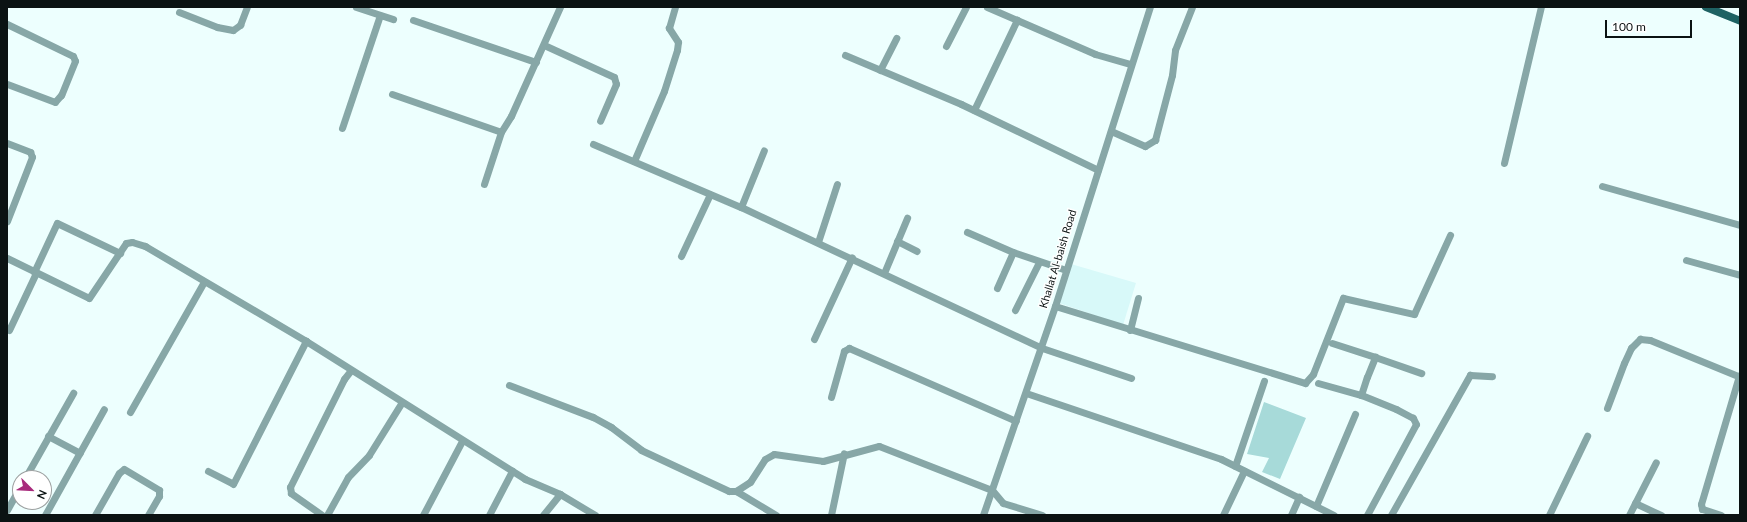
<!DOCTYPE html>
<style>
body{margin:0}
#map{position:relative;width:1747px;height:522px;overflow:hidden;background:#edfffe;font-family:Lato,sans-serif}
div>[style]{position:absolute}
.built>*{inset:0;background:#d8f9f9}
.green>*{inset:0;background:#a7dad9}
.minor>*{height:7px;margin:-3.5px;padding:0 3.5px;transform-origin:3.5px;border-radius:3.5px;background:#87a7a7}
.major>*{height:8px;margin:-4px;padding:0 4px;transform-origin:4px;border-radius:4px;background:#1e6263}
span{translate:-50% -50%;white-space:nowrap;text-align:center;line-height:1.15;-webkit-text-stroke:3px #fff;paint-order:stroke}
.street-label{font-size:11px;color:#0b1313}
.frame{position:absolute;inset:0;border:8px solid #0b1313;pointer-events:none}
.north{position:absolute;left:12px;top:470px;width:40px;height:40px;box-sizing:border-box;background:#fff;border:1px solid #9da1a1;border-radius:50%;rotate:114deg;font-size:11px;font-weight:700;line-height:16px;text-align:center;color:#0b1313}
.north::after{content:'';display:block;margin:auto;width:14px;height:18px;background:#a82b7c;clip-path:polygon(50% 0,100% 100%,50% 72%,0 100%)}
.scale{position:absolute;left:1605px;top:20px;width:87px;height:18px;box-sizing:border-box;border:2px solid #0b1313;border-top:0;padding-left:5px;font-size:12px;line-height:14px;white-space:nowrap;color:#0b1313;-webkit-text-stroke:3px #fff;paint-order:stroke}
</style>
<div id="map">
<div class="built">
<i style="clip-path:polygon(1071px 264px,1136px 283px,1123px 325px,1059px 303px)"></i>
</div>
<div class="green">
<i style="clip-path:polygon(1264px 402px,1306px 418px,1280px 479px,1262px 472px,1269px 458px,1247px 454px)"></i>
</div>
<div class="minor">
<i style="left:356px;top:7px;width:39px;rotate:18deg"></i>
<i style="left:987px;top:7px;width:118px;rotate:23.5deg"></i>
<i style="left:1095px;top:54px;width:37px;rotate:16deg"></i>
<i style="left:179px;top:12px;width:41px;rotate:21.5deg"></i>
<i style="left:217px;top:27px;width:16px;rotate:11deg"></i>
<i style="left:233px;top:30px;width:9px;rotate:-36deg"></i>
<i style="left:240px;top:25px;width:19px;rotate:-69deg"></i>
<i style="left:413px;top:20px;width:130px;rotate:18.9deg"></i>
<i style="left:7px;top:24px;width:73px;rotate:25.9deg"></i>
<i style="left:73px;top:56px;width:5px;rotate:68deg"></i>
<i style="left:75px;top:61px;width:37px;rotate:112deg"></i>
<i style="left:61px;top:95px;width:9px;rotate:131deg"></i>
<i style="left:55px;top:102px;width:51px;rotate:-159.4deg"></i>
<i style="left:544px;top:45px;width:77px;rotate:24.6deg"></i>
<i style="left:614px;top:77px;width:7px;rotate:74deg"></i>
<i style="left:616px;top:84px;width:40px;rotate:113.4deg"></i>
<i style="left:946px;top:46px;width:44px;rotate:-62.9deg"></i>
<i style="left:845px;top:55px;width:126px;rotate:22.9deg"></i>
<i style="left:961px;top:104px;width:152px;rotate:25.7deg"></i>
<i style="left:880px;top:70px;width:36px;rotate:-63deg"></i>
<i style="left:392px;top:94px;width:115px;rotate:19.2deg"></i>
<i style="left:501px;top:132px;width:19px;rotate:-58deg"></i>
<i style="left:511px;top:116px;width:120px;rotate:-65.8deg"></i>
<i style="left:974px;top:110px;width:100px;rotate:-64.5deg"></i>
<i style="left:342px;top:128px;width:119px;rotate:-71.4deg"></i>
<i style="left:1111px;top:131px;width:37px;rotate:24deg"></i>
<i style="left:1145px;top:146px;width:12px;rotate:-31deg"></i>
<i style="left:1155px;top:140px;width:67px;rotate:-75.3deg"></i>
<i style="left:1172px;top:75px;width:25px;rotate:-83deg"></i>
<i style="left:1175px;top:50px;width:46px;rotate:-68.4deg"></i>
<i style="left:7px;top:143px;width:25px;rotate:21deg"></i>
<i style="left:30px;top:152px;width:5px;rotate:68deg"></i>
<i style="left:32px;top:157px;width:69px;rotate:111.3deg"></i>
<i style="left:593px;top:144px;width:161px;rotate:23.1deg"></i>
<i style="left:741px;top:207px;width:332px;rotate:25.1deg"></i>
<i style="left:1042px;top:348px;width:94px;rotate:18.6deg"></i>
<i style="left:634px;top:161px;width:76px;rotate:-66.8deg"></i>
<i style="left:664px;top:91px;width:43px;rotate:-72.4deg"></i>
<i style="left:677px;top:50px;width:8px;rotate:-83deg"></i>
<i style="left:678px;top:42px;width:17px;rotate:-123deg"></i>
<i style="left:669px;top:28px;width:22px;rotate:-74deg"></i>
<i style="left:1504px;top:163px;width:160px;rotate:-76.7deg"></i>
<i style="left:484px;top:184px;width:55px;rotate:-71.9deg"></i>
<i style="left:1602px;top:186px;width:143px;rotate:15.8deg"></i>
<i style="left:741px;top:207px;width:61px;rotate:-68deg"></i>
<i style="left:967px;top:232px;width:50px;rotate:23.5deg"></i>
<i style="left:1013px;top:252px;width:56px;rotate:18.8deg"></i>
<i style="left:897px;top:241px;width:22px;rotate:27deg"></i>
<i style="left:818px;top:242px;width:61px;rotate:-71.9deg"></i>
<i style="left:681px;top:256px;width:68px;rotate:-64.9deg"></i>
<i style="left:7px;top:258px;width:91px;rotate:26deg"></i>
<i style="left:89px;top:298px;width:66px;rotate:-56.1deg"></i>
<i style="left:126px;top:243px;width:6px;rotate:-9deg"></i>
<i style="left:132px;top:242px;width:14px;rotate:17deg"></i>
<i style="left:145px;top:246px;width:187px;rotate:30.5deg"></i>
<i style="left:306px;top:341px;width:259px;rotate:32.2deg"></i>
<i style="left:525px;top:479px;width:38px;rotate:23deg"></i>
<i style="left:560px;top:494px;width:41px;rotate:31deg"></i>
<i style="left:1686px;top:260px;width:56px;rotate:15.5deg"></i>
<i style="left:34px;top:272px;width:54px;rotate:-64.9deg"></i>
<i style="left:57px;top:223px;width:70px;rotate:25.5deg"></i>
<i style="left:884px;top:273px;width:60px;rotate:-67.3deg"></i>
<i style="left:997px;top:288px;width:39px;rotate:-66deg"></i>
<i style="left:1055px;top:306px;width:262px;rotate:17.1deg"></i>
<i style="left:1305px;top:383px;width:12px;rotate:-48deg"></i>
<i style="left:1313px;top:374px;width:82px;rotate:-68.5deg"></i>
<i style="left:1343px;top:298px;width:73px;rotate:12.7deg"></i>
<i style="left:1414px;top:314px;width:87px;rotate:-65.5deg"></i>
<i style="left:1015px;top:310px;width:54px;rotate:-63.4deg"></i>
<i style="left:9px;top:330px;width:63px;rotate:-64.7deg"></i>
<i style="left:1130px;top:330px;width:33px;rotate:-76deg"></i>
<i style="left:814px;top:339px;width:90px;rotate:-65.1deg"></i>
<i style="left:1332px;top:343px;width:45px;rotate:18deg"></i>
<i style="left:1318px;top:383px;width:45px;rotate:15.6deg"></i>
<i style="left:509px;top:385px;width:90px;rotate:20.9deg"></i>
<i style="left:593px;top:417px;width:21px;rotate:29deg"></i>
<i style="left:611px;top:427px;width:38px;rotate:37deg"></i>
<i style="left:641px;top:450px;width:97px;rotate:25deg"></i>
<i style="left:729px;top:491px;width:7px"></i>
<i style="left:736px;top:491px;width:17px;rotate:-33deg"></i>
<i style="left:750px;top:482px;width:27px;rotate:-57deg"></i>
<i style="left:765px;top:459px;width:10px;rotate:-29deg"></i>
<i style="left:774px;top:454px;width:49px;rotate:8.1deg"></i>
<i style="left:823px;top:461px;width:58px;rotate:-15deg"></i>
<i style="left:879px;top:446px;width:121px;rotate:21.3deg"></i>
<i style="left:992px;top:490px;width:17px;rotate:50deg"></i>
<i style="left:1003px;top:503px;width:41px;rotate:17.1deg"></i>
<i style="left:1026px;top:393px;width:206px;rotate:18.7deg"></i>
<i style="left:1221px;top:459px;width:126px;rotate:26.4deg"></i>
<i style="left:831px;top:397px;width:48px;rotate:-74.2deg"></i>
<i style="left:844px;top:351px;width:6px;rotate:-31deg"></i>
<i style="left:849px;top:348px;width:182px;rotate:23.6deg"></i>
<i style="left:1607px;top:408px;width:48px;rotate:-69.3deg"></i>
<i style="left:1624px;top:363px;width:17px;rotate:-65deg"></i>
<i style="left:1631px;top:348px;width:13px;rotate:-45deg"></i>
<i style="left:1640px;top:339px;width:10px;rotate:6deg"></i>
<i style="left:1650px;top:340px;width:97px;rotate:22.3deg"></i>
<i style="left:130px;top:412px;width:150px;rotate:-60.4deg"></i>
<i style="left:48px;top:436px;width:36px;rotate:28deg"></i>
<i style="left:1235px;top:466px;width:90px;rotate:-71.2deg"></i>
<i style="left:208px;top:471px;width:28px;rotate:27deg"></i>
<i style="left:233px;top:484px;width:161px;rotate:-63deg"></i>
<i style="left:25px;top:478px;width:98px;rotate:-60.5deg"></i>
<i style="left:736px;top:491px;width:47px;rotate:31deg"></i>
<i style="left:1635px;top:503px;width:29px;rotate:25deg"></i>
<i style="left:1316px;top:506px;width:100px;rotate:-67deg"></i>
<i style="left:7px;top:510px;width:26px;rotate:-61deg"></i>
<i style="left:45px;top:515px;width:121px;rotate:-60.9deg"></i>
<i style="left:95px;top:515px;width:48px;rotate:-60.3deg"></i>
<i style="left:119px;top:473px;width:6px;rotate:-39deg"></i>
<i style="left:124px;top:469px;width:41px;rotate:31deg"></i>
<i style="left:159px;top:490px;width:6px;rotate:90deg"></i>
<i style="left:159px;top:496px;width:22px;rotate:120deg"></i>
<i style="left:322px;top:515px;width:38px;rotate:-145deg"></i>
<i style="left:291px;top:493px;width:6px;rotate:-99deg"></i>
<i style="left:290px;top:487px;width:121px;rotate:-63.4deg"></i>
<i style="left:344px;top:379px;width:11px;rotate:-52deg"></i>
<i style="left:327px;top:515px;width:43px;rotate:-61.1deg"></i>
<i style="left:348px;top:477px;width:30px;rotate:-46deg"></i>
<i style="left:369px;top:455px;width:62px;rotate:-58.1deg"></i>
<i style="left:423px;top:515px;width:84px;rotate:-62.2deg"></i>
<i style="left:489px;top:515px;width:50px;rotate:-62.4deg"></i>
<i style="left:543px;top:515px;width:27px;rotate:-51deg"></i>
<i style="left:831px;top:515px;width:63px;rotate:-78.2deg"></i>
<i style="left:983px;top:515px;width:221px;rotate:-71deg"></i>
<i style="left:1055px;top:306px;width:314px;rotate:-72.4deg"></i>
<i style="left:1223px;top:515px;width:49px;rotate:-64.5deg"></i>
<i style="left:1291px;top:515px;width:20px;rotate:-66deg"></i>
<i style="left:1367px;top:515px;width:103px;rotate:-61.7deg"></i>
<i style="left:1416px;top:424px;width:7px;rotate:-117deg"></i>
<i style="left:1413px;top:418px;width:19px;rotate:-152deg"></i>
<i style="left:1396px;top:409px;width:38px;rotate:-158deg"></i>
<i style="left:1361px;top:395px;width:19px;rotate:-72deg"></i>
<i style="left:1367px;top:377px;width:22px;rotate:-68deg"></i>
<i style="left:1375px;top:357px;width:49px;rotate:19.2deg"></i>
<i style="left:1391px;top:515px;width:161px;rotate:-60.6deg"></i>
<i style="left:1470px;top:375px;width:22px;rotate:3deg"></i>
<i style="left:1549px;top:515px;width:88px;rotate:-64.3deg"></i>
<i style="left:1629px;top:515px;width:59px;rotate:-63deg"></i>
<i style="left:1721px;top:515px;width:20px;rotate:-162deg"></i>
<i style="left:1702px;top:509px;width:5px;rotate:-101deg"></i>
<i style="left:1701px;top:504px;width:134px;rotate:-73.5deg"></i>
</div>
<div class="major">
<i style="left:1706px;top:7px;width:37px;rotate:22deg"></i>
</div>
<div class="street-label">
<span style="left:1058px;top:259px;rotate:-73deg">Khallat Al-baish Road</span>
</div>
<div class="frame"></div>
<div class="north">N</div>
<div class="scale">100 m</div>
</div>
